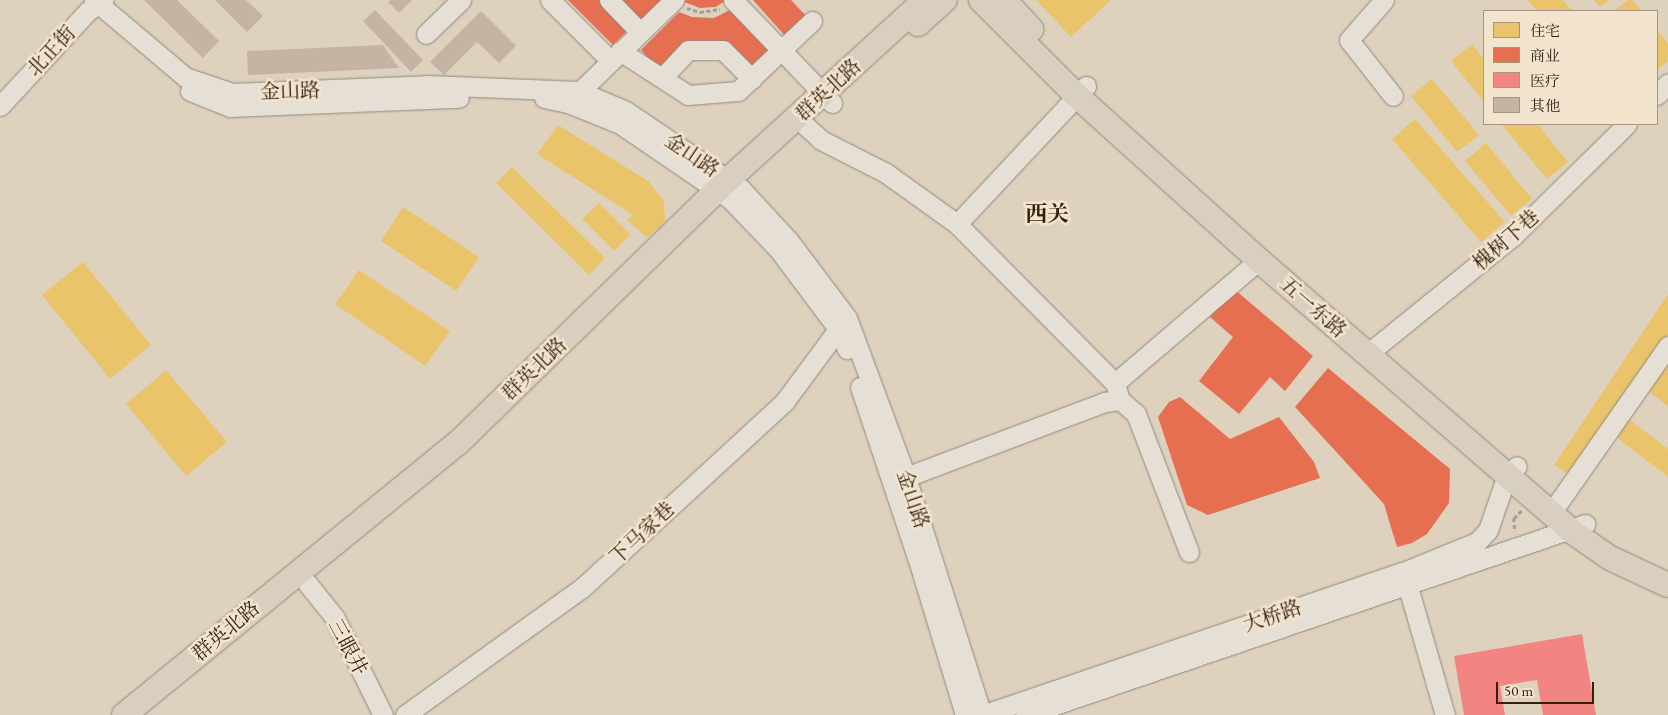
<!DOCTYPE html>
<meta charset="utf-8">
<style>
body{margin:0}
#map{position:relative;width:1668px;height:715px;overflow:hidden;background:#ded2bf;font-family:"EB Garamond","Noto Serif SC",serif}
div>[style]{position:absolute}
.homes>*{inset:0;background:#e9c46a}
.shops>*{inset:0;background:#e76f51}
.health>*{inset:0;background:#f28482}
.building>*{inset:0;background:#c5b4a4}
.path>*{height:2.5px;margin-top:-1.25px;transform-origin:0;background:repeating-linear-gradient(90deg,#a49d94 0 4px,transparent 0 6.5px)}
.roads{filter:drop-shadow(0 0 1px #92897c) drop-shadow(0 0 1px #92897c)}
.minor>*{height:19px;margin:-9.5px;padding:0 9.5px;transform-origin:9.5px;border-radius:9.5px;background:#e5dfd5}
.major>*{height:24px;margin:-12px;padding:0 12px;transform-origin:12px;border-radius:12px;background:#d9cfc0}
span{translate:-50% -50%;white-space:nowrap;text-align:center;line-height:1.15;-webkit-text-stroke:5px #f2e4cd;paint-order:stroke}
.street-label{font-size:20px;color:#342010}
.quarter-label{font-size:22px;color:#342010;font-weight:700}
.legend{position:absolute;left:1483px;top:10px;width:175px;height:115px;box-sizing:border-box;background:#f2e4cd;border:1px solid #a69681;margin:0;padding:6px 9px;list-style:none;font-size:15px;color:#342010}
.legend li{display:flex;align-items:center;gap:10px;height:25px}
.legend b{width:25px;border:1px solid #a69681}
.scale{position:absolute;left:1496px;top:682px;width:98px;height:22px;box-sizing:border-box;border:2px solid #342010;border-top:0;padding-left:6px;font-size:15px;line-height:18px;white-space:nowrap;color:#342010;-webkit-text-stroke:4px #f2e4cd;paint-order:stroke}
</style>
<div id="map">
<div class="homes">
<i style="clip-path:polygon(1036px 0,1111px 0,1071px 37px)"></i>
<i style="clip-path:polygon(1527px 0,1563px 0,1572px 11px,1537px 11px)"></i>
<i style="clip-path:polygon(1594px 0,1609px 0,1600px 7px)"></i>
<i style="clip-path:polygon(1628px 0,1632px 0,1642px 11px,1614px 11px)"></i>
<i style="clip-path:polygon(1657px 30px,1668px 43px,1668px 61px,1657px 70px)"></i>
<i style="clip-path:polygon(1472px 44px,1484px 59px,1484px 102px,1451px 61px)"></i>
<i style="clip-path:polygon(1432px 79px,1479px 135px,1457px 152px,1411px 96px)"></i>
<i style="clip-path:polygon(1415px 119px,1505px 222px,1481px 242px,1392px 139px)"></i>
<i style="clip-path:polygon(1501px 124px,1537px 124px,1568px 162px,1547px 179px)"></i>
<i style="clip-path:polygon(558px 125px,648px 181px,664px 201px,665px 222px,647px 238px,627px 220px,633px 215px,537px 154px)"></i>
<i style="clip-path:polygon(1486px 143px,1532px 199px,1511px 216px,1465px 161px)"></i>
<i style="clip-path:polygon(512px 167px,605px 258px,589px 275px,496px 183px)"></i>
<i style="clip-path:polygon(599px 203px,630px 234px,614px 251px,582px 219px)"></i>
<i style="clip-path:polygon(403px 207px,479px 257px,456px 291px,381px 241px)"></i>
<i style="clip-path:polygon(83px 262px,151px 345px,110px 379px,42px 295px)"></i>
<i style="clip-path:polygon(359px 270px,450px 331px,425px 366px,335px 304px)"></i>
<i style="clip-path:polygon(1668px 294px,1668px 335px,1615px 409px,1668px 449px,1668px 477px,1603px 427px,1571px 476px,1554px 465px)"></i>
<i style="clip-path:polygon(1668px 365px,1668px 407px,1648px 390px)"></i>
<i style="clip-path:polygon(166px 370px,227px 442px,186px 476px,126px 404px)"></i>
</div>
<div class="shops">
<i style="clip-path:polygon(568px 0,603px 0,630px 28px,613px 45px)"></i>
<i style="clip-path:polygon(620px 0,661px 0,641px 20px)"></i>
<i style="clip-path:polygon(686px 0,726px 0,716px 7px,700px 8px,684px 2px)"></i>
<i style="clip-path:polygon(753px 0,791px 0,808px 18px,787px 38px)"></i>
<i style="clip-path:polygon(732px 9px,771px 53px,750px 72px,725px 45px,660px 71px,641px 50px,679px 12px,692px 17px,714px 18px)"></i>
<i style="clip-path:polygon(1234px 289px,1313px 356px,1285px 391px,1270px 377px,1239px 414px,1199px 381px,1233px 337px,1210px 317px)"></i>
<i style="clip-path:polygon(1328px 368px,1450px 469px,1449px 503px,1427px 534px,1412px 543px,1397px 547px,1384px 504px,1295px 407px)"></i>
<i style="clip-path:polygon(1180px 397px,1230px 439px,1279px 417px,1314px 462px,1320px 478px,1208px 515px,1187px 505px,1158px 417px,1169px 402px)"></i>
</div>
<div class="health">
<i style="clip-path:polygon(1582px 634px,1596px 715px,1543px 715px,1537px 680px,1500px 686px,1505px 715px,1464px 715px,1454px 656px)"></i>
</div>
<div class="building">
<i style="clip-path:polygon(144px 0,177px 0,219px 41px,203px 58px)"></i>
<i style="clip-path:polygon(215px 0,246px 0,263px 16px,247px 32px)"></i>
<i style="clip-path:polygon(391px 0,412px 0,399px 13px,388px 2px)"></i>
<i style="clip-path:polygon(375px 10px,423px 60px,411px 72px,363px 21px)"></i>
<i style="clip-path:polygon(481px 11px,516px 46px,499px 63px,477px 42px,444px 75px,430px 62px)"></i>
<i style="clip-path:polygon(383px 45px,399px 68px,248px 75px,247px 51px)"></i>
</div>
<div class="path">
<i style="left:687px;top:8px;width:14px;rotate:17deg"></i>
<i style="left:700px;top:12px;width:20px;rotate:-9deg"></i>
<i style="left:1514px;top:518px;width:13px;rotate:86deg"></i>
<i style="left:1514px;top:518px;width:11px;rotate:-45deg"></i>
</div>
<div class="roads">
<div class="minor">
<i style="left:94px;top:0;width:119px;rotate:40.2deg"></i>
<i style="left:185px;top:77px;width:50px;rotate:18.8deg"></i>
<i style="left:232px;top:93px;width:195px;rotate:-2.3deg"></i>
<i style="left:427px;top:85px;width:152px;rotate:2.3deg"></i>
<i style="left:579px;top:91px;width:51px;rotate:23.1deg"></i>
<i style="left:626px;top:111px;width:139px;rotate:34.1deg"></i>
<i style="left:741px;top:189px;width:71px;rotate:47.3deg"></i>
<i style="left:789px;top:241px;width:96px;rotate:53deg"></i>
<i style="left:847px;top:318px;width:170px;rotate:69.6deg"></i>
<i style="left:906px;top:477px;width:250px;rotate:72.3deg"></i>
<i style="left:550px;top:0;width:85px;rotate:45deg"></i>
<i style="left:609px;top:0;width:45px;rotate:45.9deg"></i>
<i style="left:733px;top:0;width:143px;rotate:46.1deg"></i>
<i style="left:1384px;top:0;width:53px;rotate:131.2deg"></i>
<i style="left:1349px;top:40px;width:71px;rotate:51.8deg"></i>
<i style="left:426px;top:34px;width:49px;rotate:-44.2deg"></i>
<i style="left:620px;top:51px;width:81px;rotate:32.9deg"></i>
<i style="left:688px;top:95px;width:50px;rotate:-4.6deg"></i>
<i style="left:738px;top:91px;width:102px;rotate:-43.4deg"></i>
<i style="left:662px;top:78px;width:38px;rotate:-47deg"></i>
<i style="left:688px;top:50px;width:35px"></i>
<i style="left:723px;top:50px;width:41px;rotate:45deg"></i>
<i style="left:190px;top:91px;width:43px;rotate:21.8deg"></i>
<i style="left:230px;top:107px;width:229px;rotate:-2.3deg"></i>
<i style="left:1657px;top:95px;width:16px;rotate:-47deg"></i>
<i style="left:544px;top:98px;width:25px;rotate:12deg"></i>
<i style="left:568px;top:103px;width:56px;rotate:22deg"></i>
<i style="left:620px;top:124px;width:133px;rotate:34.3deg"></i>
<i style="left:730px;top:199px;width:71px;rotate:46.1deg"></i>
<i style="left:779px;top:250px;width:99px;rotate:53.2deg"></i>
<i style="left:838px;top:329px;width:22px;rotate:66deg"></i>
<i style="left:571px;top:100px;width:144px;rotate:-44.2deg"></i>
<i style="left:0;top:106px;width:129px;rotate:-47.2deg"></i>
<i style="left:88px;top:11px;width:19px;rotate:-35deg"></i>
<i style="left:798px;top:119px;width:31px;rotate:42deg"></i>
<i style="left:821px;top:140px;width:73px;rotate:26.9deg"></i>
<i style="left:886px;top:173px;width:87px;rotate:35.7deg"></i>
<i style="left:957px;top:224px;width:224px;rotate:45.2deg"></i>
<i style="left:1115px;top:383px;width:18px;rotate:74deg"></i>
<i style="left:1120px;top:400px;width:21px;rotate:41deg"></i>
<i style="left:1136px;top:414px;width:148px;rotate:69deg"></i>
<i style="left:957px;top:224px;width:189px;rotate:-46.9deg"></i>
<i style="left:1376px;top:347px;width:175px;rotate:-39deg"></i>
<i style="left:1512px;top:237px;width:161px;rotate:-44.5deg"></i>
<i style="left:1115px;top:383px;width:179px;rotate:-40.5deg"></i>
<i style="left:860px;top:387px;width:182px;rotate:71.5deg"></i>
<i style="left:918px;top:560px;width:162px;rotate:73.1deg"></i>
<i style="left:906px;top:477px;width:212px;rotate:-20.7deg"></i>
<i style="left:1104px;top:402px;width:16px;rotate:-7deg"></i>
<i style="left:1558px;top:503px;width:192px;rotate:-55deg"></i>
<i style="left:1404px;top:573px;width:148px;rotate:73.9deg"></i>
<i style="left:307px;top:583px;width:45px;rotate:51.3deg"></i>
<i style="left:335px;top:618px;width:108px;rotate:63.7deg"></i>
<i style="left:405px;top:715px;width:219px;rotate:-35.7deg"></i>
<i style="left:583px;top:587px;width:275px;rotate:-42.6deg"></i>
<i style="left:785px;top:401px;width:101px;rotate:-53.5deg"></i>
<i style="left:982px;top:715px;width:445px;rotate:-18.8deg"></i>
<i style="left:1403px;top:572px;width:80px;rotate:-22.1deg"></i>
<i style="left:1477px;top:542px;width:16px;rotate:-47deg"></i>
<i style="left:1488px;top:530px;width:58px;rotate:-70.9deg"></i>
<i style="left:1507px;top:475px;width:13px;rotate:-42deg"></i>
<i style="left:1025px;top:715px;width:592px;rotate:-18.83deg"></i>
</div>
<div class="major">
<i style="left:981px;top:0;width:134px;rotate:45deg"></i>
<i style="left:1076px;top:95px;width:249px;rotate:42.1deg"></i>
<i style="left:1261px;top:262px;width:410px;rotate:40.9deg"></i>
<i style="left:1571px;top:531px;width:47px;rotate:34.7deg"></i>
<i style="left:1610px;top:558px;width:64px;rotate:25deg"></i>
<i style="left:1004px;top:0;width:40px;rotate:47deg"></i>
<i style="left:918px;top:24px;width:36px;rotate:-42deg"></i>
<i style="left:124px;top:715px;width:431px;rotate:-39.2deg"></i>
<i style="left:458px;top:443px;width:378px;rotate:-44.3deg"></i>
<i style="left:729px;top:179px;width:265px;rotate:-42.4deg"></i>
</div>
</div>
<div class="street-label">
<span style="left:51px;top:51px;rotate:-47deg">北正街</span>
<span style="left:828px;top:90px;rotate:-43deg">群英北路</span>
<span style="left:290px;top:91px;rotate:-2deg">金山路</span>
<span style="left:692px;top:155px;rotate:34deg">金山路</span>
<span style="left:1506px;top:240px;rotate:-41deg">槐树下巷</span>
<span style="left:1313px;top:307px;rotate:41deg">五一东路</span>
<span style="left:534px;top:369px;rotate:-44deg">群英北路</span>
<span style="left:913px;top:499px;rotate:71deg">金山路</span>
<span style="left:642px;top:533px;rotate:-43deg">下马家巷</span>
<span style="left:1272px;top:616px;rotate:-19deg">大桥路</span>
<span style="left:226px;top:631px;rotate:-40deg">群英北路</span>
<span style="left:348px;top:647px;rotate:62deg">三眼井</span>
</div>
<div class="quarter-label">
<span style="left:1047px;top:214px">西关</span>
</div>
<ul class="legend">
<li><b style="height:14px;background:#e9c46a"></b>住宅</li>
<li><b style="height:14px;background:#e76f51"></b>商业</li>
<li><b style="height:14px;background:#f28482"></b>医疗</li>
<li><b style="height:14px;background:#c5b4a4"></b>其他</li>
</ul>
<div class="scale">50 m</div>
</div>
